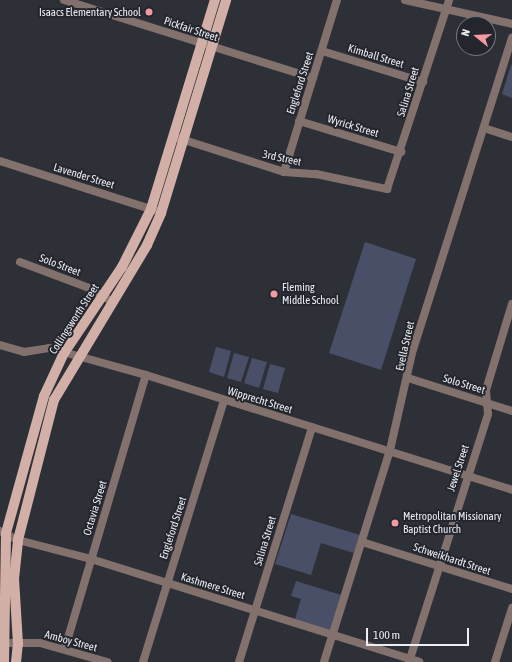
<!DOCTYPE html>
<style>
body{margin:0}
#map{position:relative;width:512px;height:662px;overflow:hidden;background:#2e3038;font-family:"Asap Condensed",sans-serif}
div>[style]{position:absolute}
.green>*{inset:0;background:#494f67}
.minor>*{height:8px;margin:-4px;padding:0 4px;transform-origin:4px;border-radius:4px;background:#82716c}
.major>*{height:10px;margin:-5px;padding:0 5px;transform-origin:5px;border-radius:5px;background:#d3b0a7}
.dots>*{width:11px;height:11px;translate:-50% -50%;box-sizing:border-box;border:2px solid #24262e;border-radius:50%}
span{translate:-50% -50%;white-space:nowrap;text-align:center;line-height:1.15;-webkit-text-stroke:4px #24262e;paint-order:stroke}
.poi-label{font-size:11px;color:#edeef4}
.right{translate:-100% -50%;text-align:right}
.left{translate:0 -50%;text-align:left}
.street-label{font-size:11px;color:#edeef4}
.north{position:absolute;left:456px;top:16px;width:40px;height:40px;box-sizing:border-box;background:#24262e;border:1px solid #74767d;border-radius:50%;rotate:288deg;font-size:11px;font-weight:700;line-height:16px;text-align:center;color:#edeef4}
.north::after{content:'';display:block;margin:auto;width:14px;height:18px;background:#f49aa3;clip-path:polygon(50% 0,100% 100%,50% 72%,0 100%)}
.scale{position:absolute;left:366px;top:628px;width:103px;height:18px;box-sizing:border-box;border:2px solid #edeef4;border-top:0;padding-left:5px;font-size:12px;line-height:14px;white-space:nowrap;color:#edeef4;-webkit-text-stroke:3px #24262e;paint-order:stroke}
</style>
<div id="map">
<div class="green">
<i style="clip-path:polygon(511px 65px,512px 65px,512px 98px,502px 94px)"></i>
<i style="clip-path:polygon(365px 242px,416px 259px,381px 370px,329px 353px)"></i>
<i style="clip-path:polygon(216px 347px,231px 351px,224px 377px,209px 372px)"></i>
<i style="clip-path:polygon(234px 353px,249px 357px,241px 382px,227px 378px)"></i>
<i style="clip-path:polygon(252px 358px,267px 362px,259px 388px,244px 383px)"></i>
<i style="clip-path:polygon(270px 364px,285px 368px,278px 393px,263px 389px)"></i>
<i style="clip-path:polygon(291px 514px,360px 535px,354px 553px,321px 543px,311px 575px,275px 564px)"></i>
<i style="clip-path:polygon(296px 581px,341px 595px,330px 630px,295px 619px,301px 599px,291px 596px)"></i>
</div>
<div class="minor">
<i style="left:64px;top:0;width:261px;rotate:17.4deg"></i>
<i style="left:405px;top:0;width:110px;rotate:12.6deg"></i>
<i style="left:322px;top:51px;width:106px;rotate:17.1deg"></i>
<i style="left:299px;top:121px;width:107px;rotate:16.9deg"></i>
<i style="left:484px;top:128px;width:29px;rotate:18deg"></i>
<i style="left:178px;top:138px;width:111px;rotate:17.8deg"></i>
<i style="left:284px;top:172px;width:32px;rotate:4deg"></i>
<i style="left:316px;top:174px;width:73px;rotate:11.9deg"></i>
<i style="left:387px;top:189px;width:199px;rotate:-71.8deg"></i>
<i style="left:0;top:161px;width:165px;rotate:17.7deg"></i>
<i style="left:284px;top:172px;width:180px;rotate:-72.9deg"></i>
<i style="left:20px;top:262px;width:74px;rotate:20.6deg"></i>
<i style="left:89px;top:288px;width:22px;rotate:30deg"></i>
<i style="left:0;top:345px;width:25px;rotate:16deg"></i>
<i style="left:24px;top:352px;width:25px;rotate:-9deg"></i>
<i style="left:49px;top:348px;width:101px;rotate:15.6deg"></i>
<i style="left:146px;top:375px;width:384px;rotate:17.4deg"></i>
<i style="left:408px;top:378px;width:109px;rotate:17.6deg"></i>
<i style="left:0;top:531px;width:20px;rotate:27deg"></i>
<i style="left:18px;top:540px;width:75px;rotate:14.6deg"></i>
<i style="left:91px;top:559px;width:344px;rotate:17.4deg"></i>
<i style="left:362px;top:542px;width:157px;rotate:17.4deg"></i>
<i style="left:6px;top:643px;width:34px"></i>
<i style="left:40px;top:643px;width:70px;rotate:15.8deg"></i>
<i style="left:65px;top:648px;width:285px;rotate:-73.5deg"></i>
<i style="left:143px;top:662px;width:274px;rotate:-72.8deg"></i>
<i style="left:239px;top:662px;width:246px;rotate:-72.7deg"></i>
<i style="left:324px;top:662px;width:222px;rotate:-72.7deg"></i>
<i style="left:390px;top:450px;width:99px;rotate:-77.2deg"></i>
<i style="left:412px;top:353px;width:331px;rotate:-72.4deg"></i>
<i style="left:409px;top:662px;width:260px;rotate:-72.3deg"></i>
<i style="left:488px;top:414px;width:24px;rotate:-95deg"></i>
<i style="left:486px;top:390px;width:90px;rotate:-73.2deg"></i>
<i style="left:495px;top:662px;width:57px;rotate:-72.5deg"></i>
</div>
<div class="major">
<i style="left:4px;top:662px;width:129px;rotate:-89.1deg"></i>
<i style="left:6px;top:533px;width:142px;rotate:-74.5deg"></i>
<i style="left:44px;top:396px;width:47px;rotate:-65.1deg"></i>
<i style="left:64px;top:353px;width:104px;rotate:-56deg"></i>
<i style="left:122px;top:267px;width:65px;rotate:-63.4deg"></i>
<i style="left:151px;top:209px;width:219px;rotate:-73deg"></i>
<i style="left:16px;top:662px;width:18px;rotate:-84deg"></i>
<i style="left:18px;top:644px;width:65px;rotate:-93.5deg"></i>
<i style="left:14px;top:579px;width:39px;rotate:-84deg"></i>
<i style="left:18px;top:540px;width:145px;rotate:-75.6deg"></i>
<i style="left:54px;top:400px;width:181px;rotate:-59deg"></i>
<i style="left:147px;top:245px;width:35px;rotate:-66deg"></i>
<i style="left:161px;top:213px;width:223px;rotate:-73deg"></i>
</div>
<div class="dots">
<i style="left:149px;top:12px;background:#f49aa3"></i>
<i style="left:274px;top:294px;background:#f49aa3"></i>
<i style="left:395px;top:523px;background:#f49aa3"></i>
</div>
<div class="poi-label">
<span class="right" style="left:141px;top:12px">Isaacs Elementary School</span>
<span class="left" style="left:282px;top:294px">Fleming<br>Middle School</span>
<span class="left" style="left:403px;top:523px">Metropolitan Missionary<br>Baptist Church</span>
</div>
<div class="street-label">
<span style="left:191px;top:29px;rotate:18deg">Pickfair Street</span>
<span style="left:376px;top:56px;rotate:17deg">Kimball Street</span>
<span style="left:300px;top:83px;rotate:-72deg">Engleford Street</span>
<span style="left:408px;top:92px;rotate:-73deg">Salina Street</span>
<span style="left:353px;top:126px;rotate:17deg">Wyrick Street</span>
<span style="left:282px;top:158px;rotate:12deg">3rd Street</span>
<span style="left:84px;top:176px;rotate:17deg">Lavender Street</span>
<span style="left:60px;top:265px;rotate:21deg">Solo Street</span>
<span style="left:74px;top:319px;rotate:-57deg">Collingsworth Street</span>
<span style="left:405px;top:346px;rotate:-77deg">Evella Street</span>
<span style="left:464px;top:384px;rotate:17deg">Solo Street</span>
<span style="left:260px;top:400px;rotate:17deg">Wipprecht Street</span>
<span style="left:458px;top:468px;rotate:-72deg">Jewel Street</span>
<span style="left:95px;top:508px;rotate:-73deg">Octavia Street</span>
<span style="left:173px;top:528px;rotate:-72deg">Engleford Street</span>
<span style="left:265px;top:541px;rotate:-73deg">Salina Street</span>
<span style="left:452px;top:559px;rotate:18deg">Schweikhardt Street</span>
<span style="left:213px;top:586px;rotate:17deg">Kashmere Street</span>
<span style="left:71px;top:641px;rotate:15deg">Amboy Street</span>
</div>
<div class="north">N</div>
<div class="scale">100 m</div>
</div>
